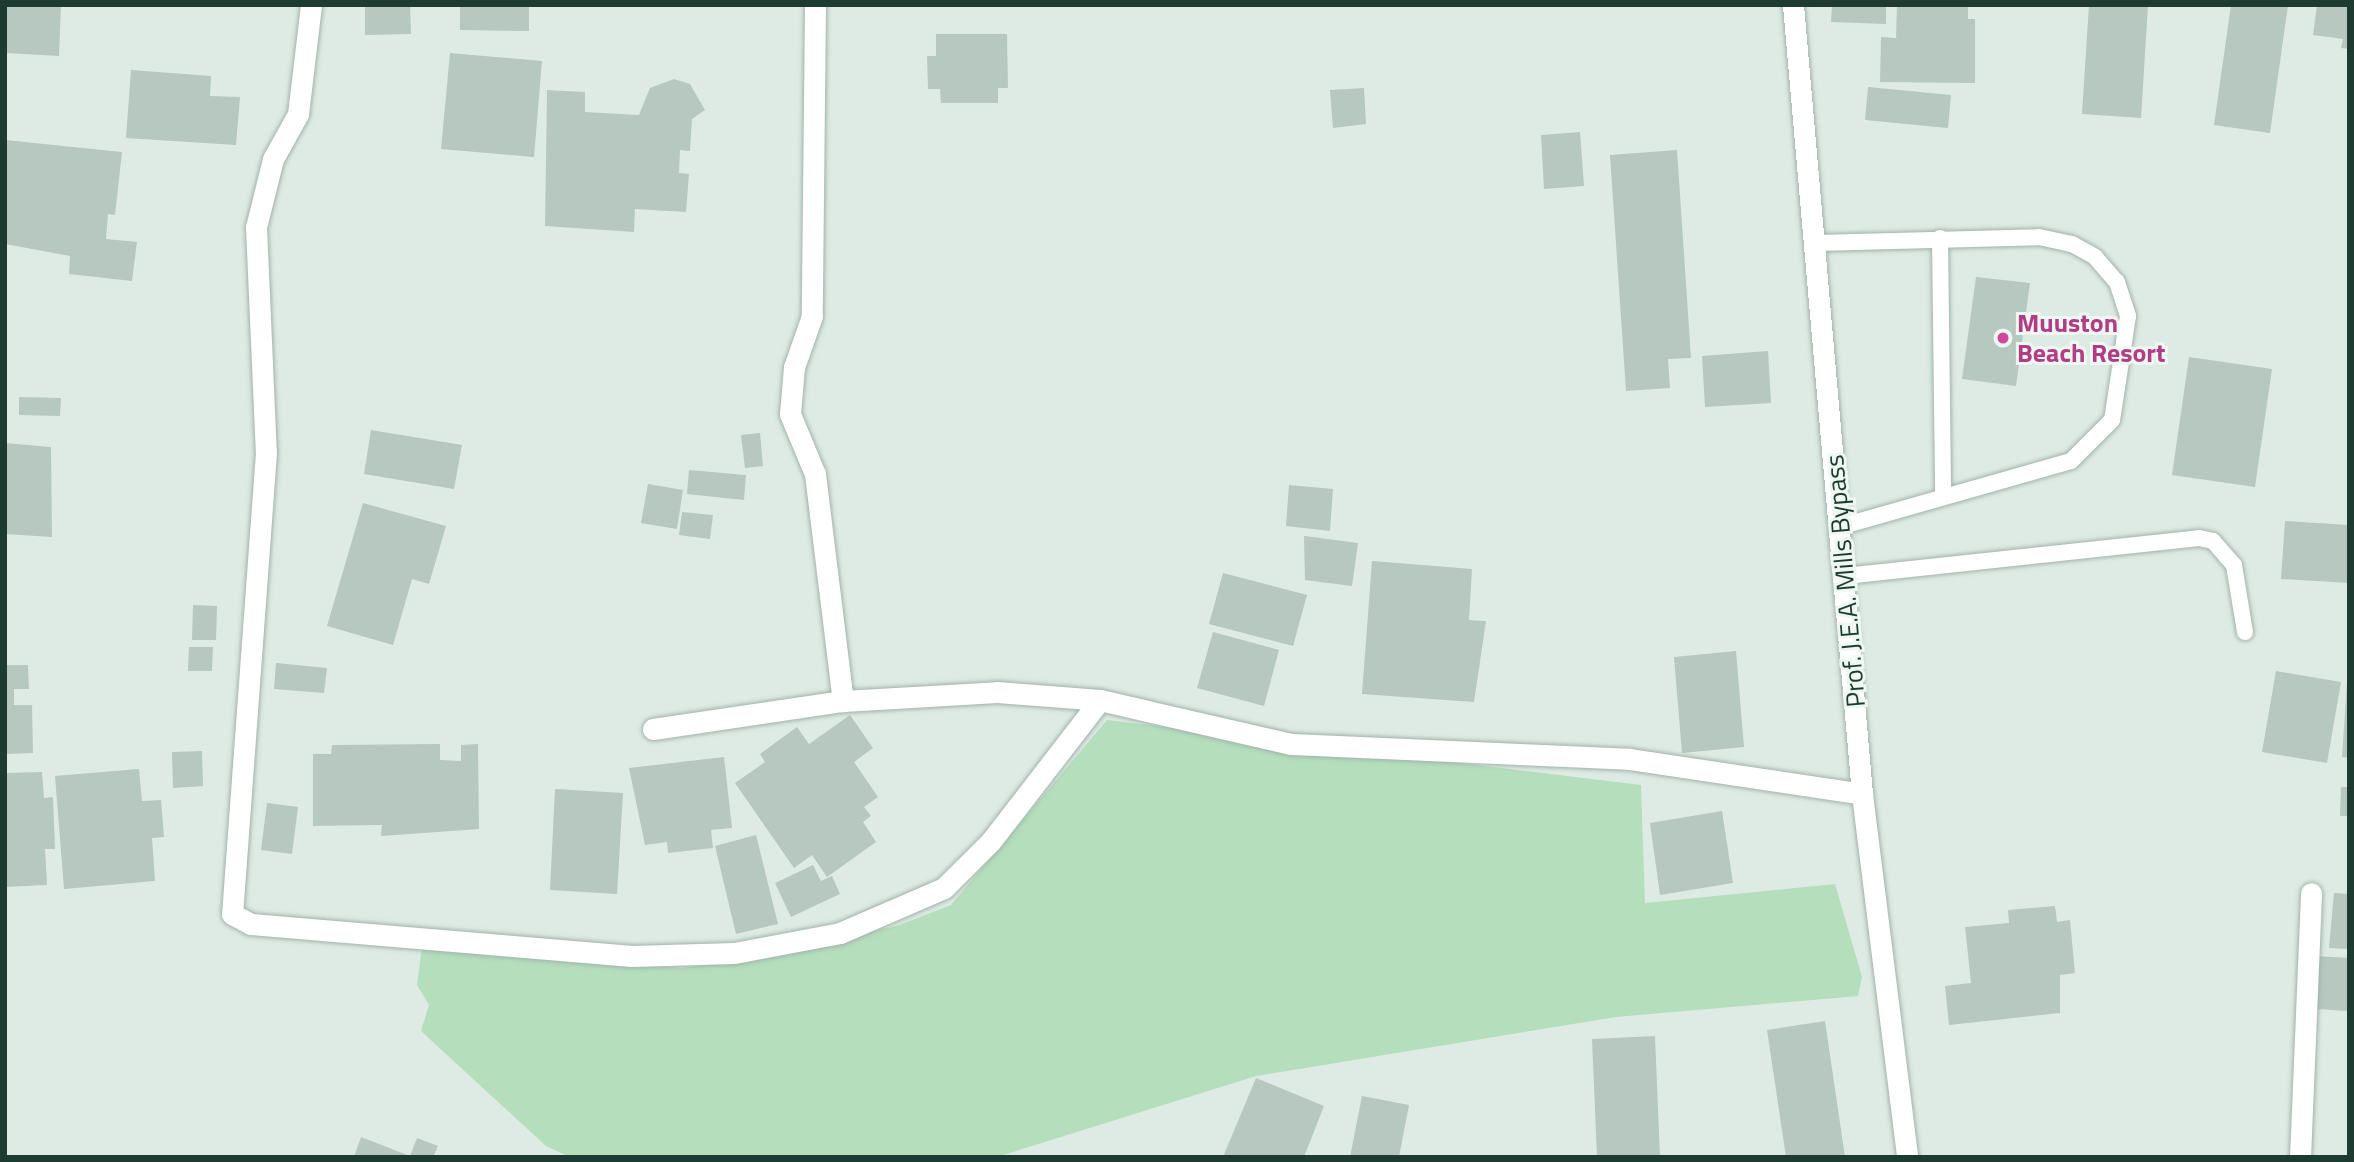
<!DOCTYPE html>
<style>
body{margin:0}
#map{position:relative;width:2354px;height:1162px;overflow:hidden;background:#deebe4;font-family:"Titillium Web",sans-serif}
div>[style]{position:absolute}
.green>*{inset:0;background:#b4debc}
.building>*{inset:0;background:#b6c8bf}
.roads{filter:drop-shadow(0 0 2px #a1b3ab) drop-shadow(0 0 2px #a1b3ab)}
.service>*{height:16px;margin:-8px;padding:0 8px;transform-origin:8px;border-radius:8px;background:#fff}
.minor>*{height:21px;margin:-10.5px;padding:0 10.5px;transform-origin:10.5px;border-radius:10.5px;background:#fff}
.tertiary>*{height:21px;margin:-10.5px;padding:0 10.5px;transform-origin:10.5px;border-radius:10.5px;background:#fff}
.dots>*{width:19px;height:19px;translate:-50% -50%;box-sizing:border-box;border:4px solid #eef7f2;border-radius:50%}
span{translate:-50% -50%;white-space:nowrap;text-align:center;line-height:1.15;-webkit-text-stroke:6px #eef7f2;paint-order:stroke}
.hotel-label{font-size:26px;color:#b23c85;font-weight:700}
.left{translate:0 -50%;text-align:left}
.street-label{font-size:26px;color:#1e3b31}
.frame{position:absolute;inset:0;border:7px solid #1e3b31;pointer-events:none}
</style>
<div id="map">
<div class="green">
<i style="clip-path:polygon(1107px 720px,1641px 785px,1645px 903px,1835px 884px,1862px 977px,1858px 996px,1616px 1017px,1256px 1076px,997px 1157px,570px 1157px,546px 1146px,421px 1031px,429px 1005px,417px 985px,422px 947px,682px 968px,897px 926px,951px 905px)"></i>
</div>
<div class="building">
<i style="clip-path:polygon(5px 5px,61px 5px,59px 56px,5px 53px)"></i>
<i style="clip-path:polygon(365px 5px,410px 5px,411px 34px,365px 35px)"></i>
<i style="clip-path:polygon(460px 5px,529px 5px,529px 31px,460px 30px)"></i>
<i style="clip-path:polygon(1832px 5px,1886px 5px,1886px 24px,1831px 22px)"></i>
<i style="clip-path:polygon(1897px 5px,1968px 5px,1968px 19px,1975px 19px,1975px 83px,1880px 82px,1881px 37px,1896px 38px)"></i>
<i style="clip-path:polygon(2089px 5px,2148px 5px,2141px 118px,2082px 114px)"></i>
<i style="clip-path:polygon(2231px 5px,2288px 5px,2270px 133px,2214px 125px)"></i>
<i style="clip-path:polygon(2317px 5px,2349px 5px,2349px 49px,2341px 48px,2343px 39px,2313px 35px)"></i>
<i style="clip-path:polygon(936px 34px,1007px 34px,1008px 88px,998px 88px,998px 103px,941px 103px,940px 89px,928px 89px,927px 56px,936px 56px)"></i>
<i style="clip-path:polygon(450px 53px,542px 61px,534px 157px,441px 149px)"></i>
<i style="clip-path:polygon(131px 70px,211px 76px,210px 96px,240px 97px,236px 145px,126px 138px)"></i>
<i style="clip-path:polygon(674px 79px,690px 84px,705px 110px,692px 119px,690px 151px,680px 150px,679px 173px,689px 174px,686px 212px,635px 209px,634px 232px,545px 226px,547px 90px,585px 92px,585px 112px,639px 115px,650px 88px)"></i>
<i style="clip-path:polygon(1868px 87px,1951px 95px,1948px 128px,1865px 120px)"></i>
<i style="clip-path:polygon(1364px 88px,1366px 124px,1333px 128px,1330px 90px)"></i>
<i style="clip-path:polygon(1580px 132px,1584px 186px,1544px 189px,1541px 135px)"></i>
<i style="clip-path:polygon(5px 140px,122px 152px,115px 215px,108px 214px,106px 239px,137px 242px,132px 281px,69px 274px,70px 256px,5px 244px)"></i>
<i style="clip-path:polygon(1677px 150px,1691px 358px,1668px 359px,1670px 388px,1626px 391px,1610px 155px)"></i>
<i style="clip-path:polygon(1976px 277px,2030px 283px,2016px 386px,1962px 379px)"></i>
<i style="clip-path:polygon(1768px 351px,1771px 403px,1705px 407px,1702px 356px)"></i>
<i style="clip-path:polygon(2189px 357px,2272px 369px,2255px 487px,2172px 475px)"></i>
<i style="clip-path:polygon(19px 397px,61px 398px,60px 416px,19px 415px)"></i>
<i style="clip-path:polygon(371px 430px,462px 445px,454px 489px,364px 474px)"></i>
<i style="clip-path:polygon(760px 433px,763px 466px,745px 468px,741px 435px)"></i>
<i style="clip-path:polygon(5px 443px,51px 447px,52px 537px,5px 534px)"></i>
<i style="clip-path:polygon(689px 470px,746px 475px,744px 500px,687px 494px)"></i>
<i style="clip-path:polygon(648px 484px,683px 490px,677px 529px,641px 523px)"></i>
<i style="clip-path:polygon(1289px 485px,1333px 489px,1330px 531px,1286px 526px)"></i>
<i style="clip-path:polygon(363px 503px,446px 526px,429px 584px,412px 579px,393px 645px,327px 626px)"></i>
<i style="clip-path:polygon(682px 512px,713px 515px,710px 539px,679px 535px)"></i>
<i style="clip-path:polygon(2285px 521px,2349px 525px,2349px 583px,2281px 579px)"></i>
<i style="clip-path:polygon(1304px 536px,1358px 543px,1352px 586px,1305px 580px)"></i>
<i style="clip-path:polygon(1372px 561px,1472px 569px,1469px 620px,1486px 621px,1474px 702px,1362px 694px)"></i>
<i style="clip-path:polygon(1223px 573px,1307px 595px,1293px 646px,1209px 624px)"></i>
<i style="clip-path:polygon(193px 605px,217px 606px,216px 640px,192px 640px)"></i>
<i style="clip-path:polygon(1213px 632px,1279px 650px,1264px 706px,1197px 688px)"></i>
<i style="clip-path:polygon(189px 647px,213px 647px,212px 671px,188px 671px)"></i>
<i style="clip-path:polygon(1736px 651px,1744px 747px,1682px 753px,1674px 657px)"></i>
<i style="clip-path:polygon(276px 663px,327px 668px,324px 693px,274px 689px)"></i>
<i style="clip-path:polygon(5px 665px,28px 665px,29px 689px,14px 689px,14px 705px,32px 705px,33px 753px,5px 754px)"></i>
<i style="clip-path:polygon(2276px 671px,2341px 682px,2327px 763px,2262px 752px)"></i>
<i style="clip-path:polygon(2347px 682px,2349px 682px,2349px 758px,2342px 757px)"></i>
<i style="clip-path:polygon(850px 715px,873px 748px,854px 762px,878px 797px,864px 807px,871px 816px,863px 822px,876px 842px,827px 877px,812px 855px,794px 868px,735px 783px,765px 762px,760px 754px,797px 727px,809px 744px)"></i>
<i style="clip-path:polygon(440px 744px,440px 760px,461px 761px,461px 745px,478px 744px,479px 829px,381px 836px,382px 825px,313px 826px,313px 754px,331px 754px,332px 745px)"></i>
<i style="clip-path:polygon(202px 751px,203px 786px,173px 788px,172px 752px)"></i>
<i style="clip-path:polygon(724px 757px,732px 828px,711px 830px,713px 848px,668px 853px,667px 842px,645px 845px,629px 768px)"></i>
<i style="clip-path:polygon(139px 769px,142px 801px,161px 800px,164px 837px,152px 838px,155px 881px,64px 889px,55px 776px)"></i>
<i style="clip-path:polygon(42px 772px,44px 798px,53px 797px,55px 849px,45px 849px,47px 885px,5px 887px,5px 773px)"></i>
<i style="clip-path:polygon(2341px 787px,2349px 787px,2349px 816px,2340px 816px)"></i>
<i style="clip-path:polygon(555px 789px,623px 793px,617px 894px,550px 890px)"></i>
<i style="clip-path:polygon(267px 803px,298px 807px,292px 854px,261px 850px)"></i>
<i style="clip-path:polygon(1722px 811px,1733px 883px,1660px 895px,1650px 823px)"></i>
<i style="clip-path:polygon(756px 835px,778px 924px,736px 934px,715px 846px)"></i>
<i style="clip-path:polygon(813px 865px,821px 881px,832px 876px,840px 894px,791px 917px,775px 883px)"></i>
<i style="clip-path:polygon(2334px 893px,2349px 894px,2349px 949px,2329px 948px)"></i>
<i style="clip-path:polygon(2055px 906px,2057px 922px,2070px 920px,2075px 973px,2060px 975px,2060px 1013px,1949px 1025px,1945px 986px,1971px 983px,1965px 927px,2009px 923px,2008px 910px)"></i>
<i style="clip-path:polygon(2316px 956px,2349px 958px,2349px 1011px,2314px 1009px)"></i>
<i style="clip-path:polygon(1825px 1021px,1845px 1157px,1786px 1157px,1767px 1030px)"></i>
<i style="clip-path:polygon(1655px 1036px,1660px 1157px,1597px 1157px,1592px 1039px)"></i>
<i style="clip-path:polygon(1256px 1078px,1324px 1106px,1304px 1157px,1223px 1157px)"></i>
<i style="clip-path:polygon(1362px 1096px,1409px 1105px,1399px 1157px,1350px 1157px)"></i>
<i style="clip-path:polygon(361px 1137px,410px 1156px,417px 1138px,438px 1146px,433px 1157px,354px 1157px)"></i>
</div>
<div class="roads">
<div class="service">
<i style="left:1940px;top:238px;width:257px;rotate:89.3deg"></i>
<i style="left:1816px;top:243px;width:223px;rotate:-1.5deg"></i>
<i style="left:2039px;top:237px;width:34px;rotate:12deg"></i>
<i style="left:2072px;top:244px;width:26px;rotate:29deg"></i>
<i style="left:2095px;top:257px;width:33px;rotate:49deg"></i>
<i style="left:2117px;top:282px;width:36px;rotate:72deg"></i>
<i style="left:2128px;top:316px;width:105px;rotate:98.7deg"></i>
<i style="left:2112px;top:420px;width:58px;rotate:135deg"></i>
<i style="left:2071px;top:461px;width:241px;rotate:164.1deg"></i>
<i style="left:1845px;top:576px;width:356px;rotate:-6.1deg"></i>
<i style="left:2199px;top:538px;width:14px;rotate:12deg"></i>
<i style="left:2213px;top:541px;width:32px;rotate:49deg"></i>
<i style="left:2234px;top:565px;width:68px;rotate:80.7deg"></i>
</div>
<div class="minor">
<i style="left:311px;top:5px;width:110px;rotate:96.8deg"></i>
<i style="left:298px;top:114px;width:51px;rotate:119.1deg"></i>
<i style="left:273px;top:159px;width:70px;rotate:104deg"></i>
<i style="left:256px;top:227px;width:225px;rotate:87.5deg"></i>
<i style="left:266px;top:452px;width:463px;rotate:94.2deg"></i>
<i style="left:232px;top:914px;width:21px;rotate:28deg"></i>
<i style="left:251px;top:924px;width:382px;rotate:4.8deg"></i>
<i style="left:632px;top:956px;width:102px;rotate:-1.7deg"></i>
<i style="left:734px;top:953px;width:108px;rotate:-10.7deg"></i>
<i style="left:840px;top:933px;width:113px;rotate:-23.4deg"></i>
<i style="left:944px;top:888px;width:66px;rotate:-45deg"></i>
<i style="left:991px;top:841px;width:178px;rotate:-52.3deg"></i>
<i style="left:815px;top:5px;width:311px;rotate:90.6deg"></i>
<i style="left:812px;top:316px;width:54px;rotate:109.4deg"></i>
<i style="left:794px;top:367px;width:47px;rotate:94.9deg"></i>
<i style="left:790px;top:414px;width:65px;rotate:67.4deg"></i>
<i style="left:815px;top:474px;width:229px;rotate:83deg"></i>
<i style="left:653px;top:729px;width:192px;rotate:-8.4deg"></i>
<i style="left:843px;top:701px;width:154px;rotate:-3.3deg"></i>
<i style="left:997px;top:692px;width:103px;rotate:4.4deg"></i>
<i style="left:1100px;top:700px;width:196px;rotate:13deg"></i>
<i style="left:1291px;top:744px;width:338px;rotate:2.5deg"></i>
<i style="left:1629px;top:759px;width:236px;rotate:8.5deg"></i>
<i style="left:2300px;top:1157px;width:264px;rotate:-87.6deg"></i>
</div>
<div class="tertiary">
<i style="left:1793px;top:5px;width:792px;rotate:85deg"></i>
<i style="left:1862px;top:794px;width:366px;rotate:82.9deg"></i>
</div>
</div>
<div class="dots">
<i style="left:2003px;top:338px;background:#d1479c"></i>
</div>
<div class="hotel-label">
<span class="left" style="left:2017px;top:338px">Muuston<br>Beach Resort</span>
</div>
<div class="street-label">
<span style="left:1845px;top:581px;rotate:-95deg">Prof. J.E.A. Mills Bypass</span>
</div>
<div class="frame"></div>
</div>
